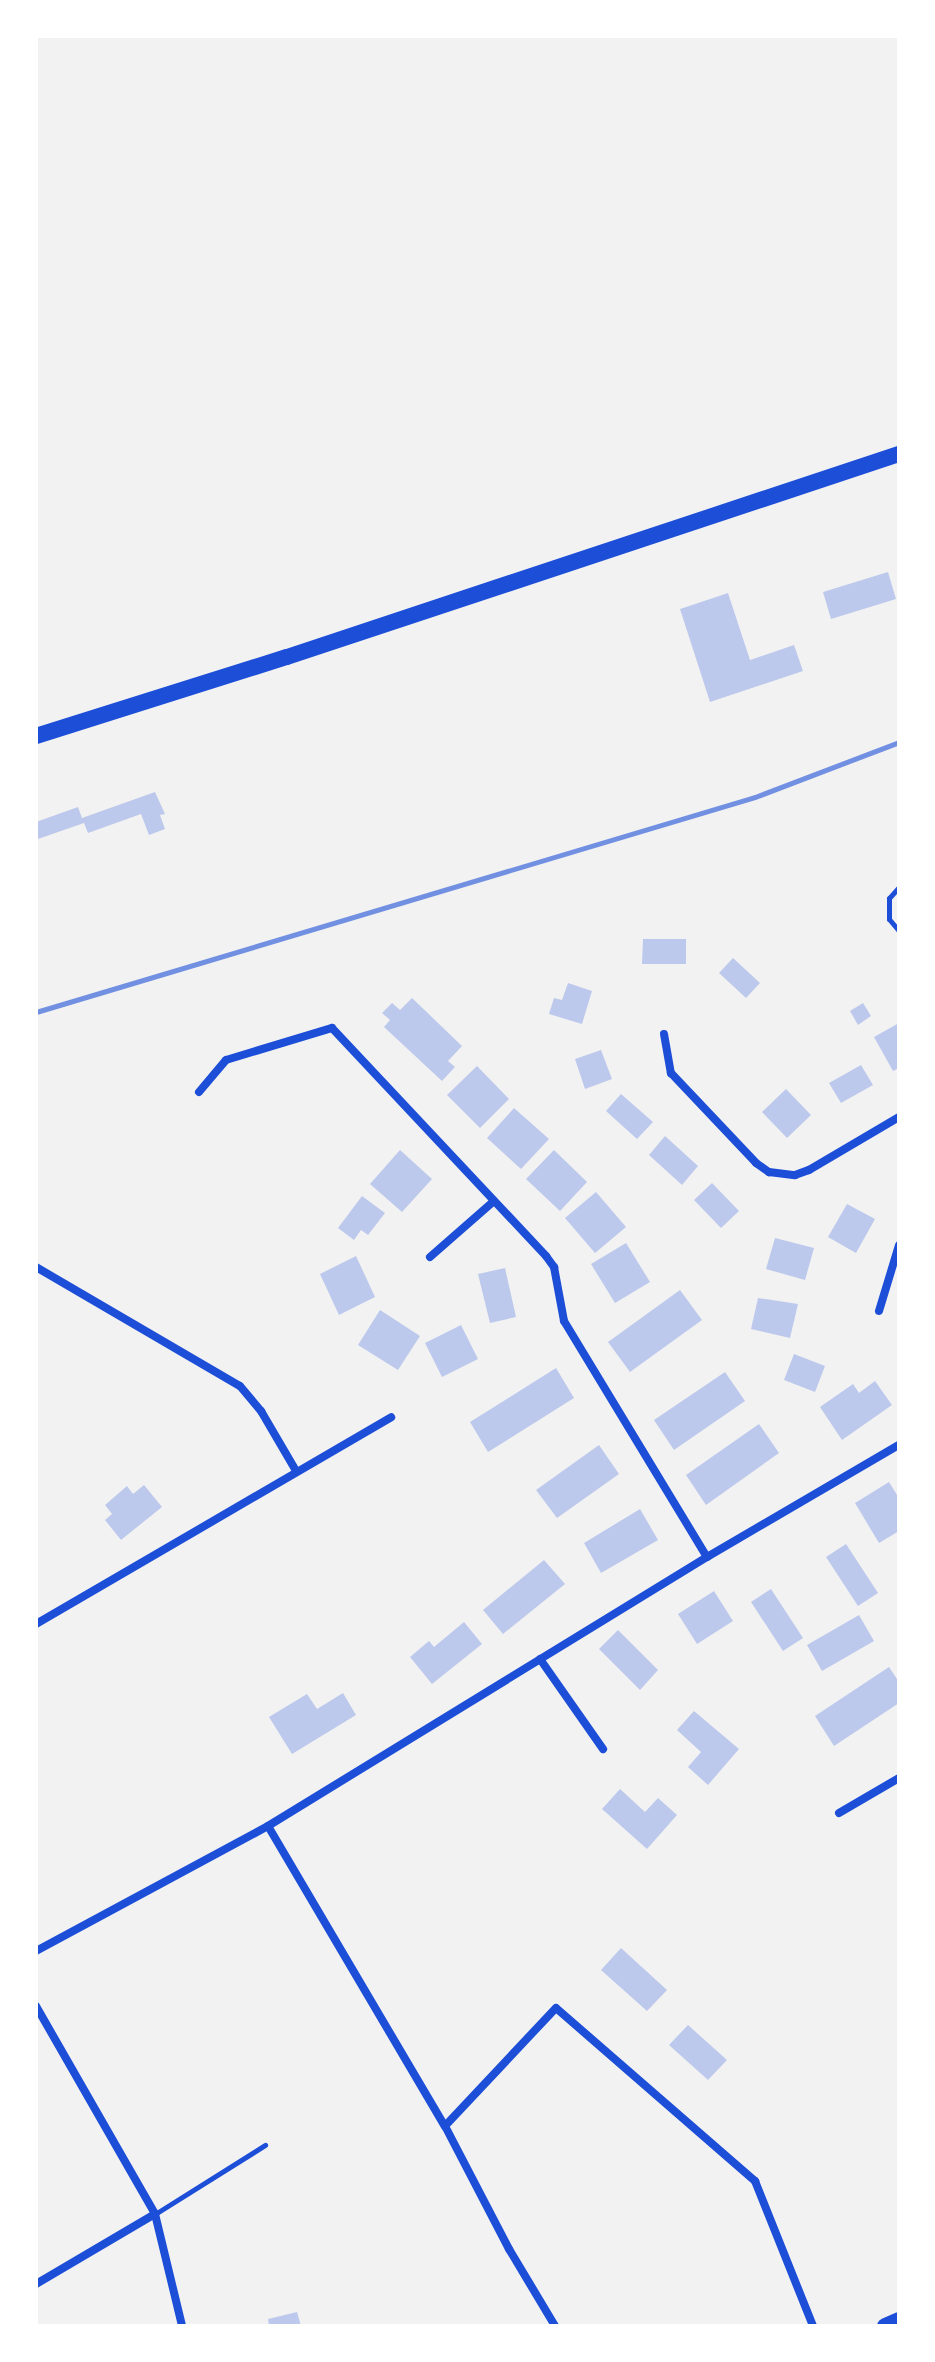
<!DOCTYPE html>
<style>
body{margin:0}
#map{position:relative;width:935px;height:2362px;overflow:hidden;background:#f2f2f2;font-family:"Alegreya Sans",sans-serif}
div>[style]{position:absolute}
.building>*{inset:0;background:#bdc9ec}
.service>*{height:5px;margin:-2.5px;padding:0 2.5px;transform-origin:2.5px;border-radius:2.5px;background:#1d4ed8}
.minor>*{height:8px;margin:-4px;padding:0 4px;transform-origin:4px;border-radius:4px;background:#1d4ed8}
.secondary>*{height:16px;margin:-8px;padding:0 8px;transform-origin:8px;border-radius:8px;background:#1d4ed8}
.primary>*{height:16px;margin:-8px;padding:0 8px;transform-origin:8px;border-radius:8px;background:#1d4ed8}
.rail>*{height:5px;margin:-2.5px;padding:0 2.5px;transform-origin:2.5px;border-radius:2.5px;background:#7290e2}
span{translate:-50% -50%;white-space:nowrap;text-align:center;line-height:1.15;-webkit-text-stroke:6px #fff;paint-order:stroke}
.frame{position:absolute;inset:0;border:38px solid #fff;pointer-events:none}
</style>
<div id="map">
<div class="building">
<i style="clip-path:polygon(888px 572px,896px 599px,831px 619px,823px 592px)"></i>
<i style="clip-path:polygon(728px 593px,750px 660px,794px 645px,803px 671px,710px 702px,680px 609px)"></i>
<i style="clip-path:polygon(155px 792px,165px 814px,160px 815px,165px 829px,149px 835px,141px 814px,88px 833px,84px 823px,38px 839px,36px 822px,78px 807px,82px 818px)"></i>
<i style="clip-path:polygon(643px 939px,686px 939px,686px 964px,642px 964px)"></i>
<i style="clip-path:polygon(733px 958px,760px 983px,746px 998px,719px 973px)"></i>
<i style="clip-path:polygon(568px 983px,592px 991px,582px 1024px,549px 1014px,554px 998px,562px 1000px)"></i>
<i style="clip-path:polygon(412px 998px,462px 1046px,448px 1061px,455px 1067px,442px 1081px,384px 1027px,390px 1020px,382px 1013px,392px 1003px,400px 1010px)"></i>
<i style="clip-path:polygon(863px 1003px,871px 1016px,858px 1025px,850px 1011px)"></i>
<i style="clip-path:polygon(899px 1023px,899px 1068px,893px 1071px,874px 1037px)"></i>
<i style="clip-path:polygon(601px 1050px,612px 1079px,585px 1089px,575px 1059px)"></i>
<i style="clip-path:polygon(861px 1065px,873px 1085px,841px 1103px,829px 1083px)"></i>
<i style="clip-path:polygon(477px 1066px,509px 1099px,480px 1128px,447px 1095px)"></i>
<i style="clip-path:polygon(786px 1089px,811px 1115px,787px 1138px,762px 1112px)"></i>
<i style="clip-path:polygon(621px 1094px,653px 1122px,637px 1139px,606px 1111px)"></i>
<i style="clip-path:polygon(514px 1108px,549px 1139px,521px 1169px,487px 1138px)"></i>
<i style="clip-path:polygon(665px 1136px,698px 1166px,682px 1185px,649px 1155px)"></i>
<i style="clip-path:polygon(400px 1150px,432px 1179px,402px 1212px,370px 1184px)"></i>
<i style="clip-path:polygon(554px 1150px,587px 1182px,560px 1211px,526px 1179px)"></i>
<i style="clip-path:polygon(712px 1183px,739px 1211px,721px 1228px,694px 1200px)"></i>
<i style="clip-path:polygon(596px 1192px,626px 1227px,595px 1253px,565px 1218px)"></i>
<i style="clip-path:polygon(362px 1196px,385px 1213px,368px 1235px,361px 1230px,354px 1240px,338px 1228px)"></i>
<i style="clip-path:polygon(847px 1204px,875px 1219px,856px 1253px,828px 1237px)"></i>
<i style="clip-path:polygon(775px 1238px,814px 1248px,805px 1280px,766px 1269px)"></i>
<i style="clip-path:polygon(626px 1243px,650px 1282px,615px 1303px,591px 1264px)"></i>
<i style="clip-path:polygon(356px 1256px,375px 1297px,339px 1315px,320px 1274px)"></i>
<i style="clip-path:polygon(505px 1268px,516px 1317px,490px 1323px,478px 1274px)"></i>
<i style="clip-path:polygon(680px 1290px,702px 1320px,630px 1372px,608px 1342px)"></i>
<i style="clip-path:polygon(758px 1298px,798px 1304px,790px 1338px,751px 1329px)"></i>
<i style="clip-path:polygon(380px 1310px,420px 1336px,398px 1370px,358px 1345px)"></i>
<i style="clip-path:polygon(461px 1325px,478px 1359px,442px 1377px,425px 1343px)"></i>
<i style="clip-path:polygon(794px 1354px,825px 1366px,815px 1392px,784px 1380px)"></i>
<i style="clip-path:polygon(556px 1368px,574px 1398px,488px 1452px,470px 1422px)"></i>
<i style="clip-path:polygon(725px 1372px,745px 1401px,674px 1450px,654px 1420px)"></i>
<i style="clip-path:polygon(875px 1381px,892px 1405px,842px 1440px,820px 1407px,853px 1384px,859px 1393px)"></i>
<i style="clip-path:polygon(759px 1424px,779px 1453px,706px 1505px,686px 1475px)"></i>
<i style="clip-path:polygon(599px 1445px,619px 1474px,557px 1518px,536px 1490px)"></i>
<i style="clip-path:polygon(889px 1482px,899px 1498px,899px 1531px,879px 1543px,855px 1503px)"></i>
<i style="clip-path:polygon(144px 1485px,162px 1507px,121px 1540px,105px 1520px,112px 1514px,105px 1505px,127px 1486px,133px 1494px)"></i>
<i style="clip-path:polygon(640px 1509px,658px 1540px,601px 1573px,584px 1543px)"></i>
<i style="clip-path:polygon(846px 1544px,878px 1593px,858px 1606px,826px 1557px)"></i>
<i style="clip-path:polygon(544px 1560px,565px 1584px,503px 1634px,483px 1610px)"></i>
<i style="clip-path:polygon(771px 1589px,803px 1638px,783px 1651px,751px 1602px)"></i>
<i style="clip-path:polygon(714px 1591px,733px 1621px,697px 1644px,678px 1614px)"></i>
<i style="clip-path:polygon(859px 1615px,874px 1641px,822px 1671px,807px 1645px)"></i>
<i style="clip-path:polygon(464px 1622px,482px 1644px,432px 1684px,410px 1657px,429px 1641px,434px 1647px)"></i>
<i style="clip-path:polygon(618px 1630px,658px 1670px,640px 1690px,599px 1649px)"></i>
<i style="clip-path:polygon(889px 1667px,899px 1682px,899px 1703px,834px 1746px,815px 1716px)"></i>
<i style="clip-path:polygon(343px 1693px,356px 1715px,292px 1754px,269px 1717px,307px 1694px,317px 1709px)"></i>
<i style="clip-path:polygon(694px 1711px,739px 1749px,708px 1785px,688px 1767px,701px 1752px,677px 1730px)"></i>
<i style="clip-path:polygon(620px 1789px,645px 1812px,658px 1798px,677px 1815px,647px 1849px,602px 1809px)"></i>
<i style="clip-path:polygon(621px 1948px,667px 1990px,647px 2011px,601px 1970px)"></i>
<i style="clip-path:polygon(688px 2025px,727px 2060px,708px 2080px,669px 2045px)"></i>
<i style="clip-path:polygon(297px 2312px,301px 2326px,269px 2326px,268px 2319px)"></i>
</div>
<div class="service">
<i style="left:899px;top:887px;width:15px;rotate:132deg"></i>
<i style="left:889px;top:898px;width:21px;rotate:90deg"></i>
<i style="left:889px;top:919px;width:16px;rotate:50deg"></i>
<i style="left:155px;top:2214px;width:130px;rotate:-32.1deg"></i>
</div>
<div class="minor">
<i style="left:664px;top:1034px;width:40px;rotate:80deg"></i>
<i style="left:671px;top:1073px;width:124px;rotate:46.6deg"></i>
<i style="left:756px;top:1163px;width:16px;rotate:35deg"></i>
<i style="left:769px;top:1172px;width:26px;rotate:7deg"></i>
<i style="left:795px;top:1175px;width:15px;rotate:-20deg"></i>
<i style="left:809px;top:1170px;width:104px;rotate:-30.5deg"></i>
<i style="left:199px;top:1092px;width:42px;rotate:-49.8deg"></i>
<i style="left:226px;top:1060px;width:111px;rotate:-16.8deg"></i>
<i style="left:332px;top:1028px;width:313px;rotate:46.8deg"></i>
<i style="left:546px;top:1256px;width:14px;rotate:54deg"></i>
<i style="left:554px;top:1267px;width:55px;rotate:79.5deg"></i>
<i style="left:564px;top:1321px;width:276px;rotate:58.8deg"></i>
<i style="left:430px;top:1257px;width:85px;rotate:-41.2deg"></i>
<i style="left:36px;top:1267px;width:236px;rotate:30.3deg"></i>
<i style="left:240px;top:1386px;width:33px;rotate:50deg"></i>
<i style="left:261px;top:1411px;width:69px;rotate:59.7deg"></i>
<i style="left:879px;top:1311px;width:69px;rotate:-73.1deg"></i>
<i style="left:36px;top:1624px;width:411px;rotate:-30.2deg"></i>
<i style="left:540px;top:1659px;width:110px;rotate:55deg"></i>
<i style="left:839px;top:1813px;width:69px;rotate:-30.3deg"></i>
<i style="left:268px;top:1826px;width:348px;rotate:59.5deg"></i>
<i style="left:445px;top:2126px;width:139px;rotate:62.5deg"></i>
<i style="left:509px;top:2249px;width:90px;rotate:59.1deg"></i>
<i style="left:36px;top:1951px;width:264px;rotate:-28.3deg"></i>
<i style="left:268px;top:1826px;width:515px;rotate:-31.5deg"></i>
<i style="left:707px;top:1557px;width:222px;rotate:-30.3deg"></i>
<i style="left:36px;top:2006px;width:240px;rotate:60.2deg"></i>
<i style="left:155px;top:2214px;width:115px;rotate:76.4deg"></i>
<i style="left:445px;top:2126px;width:162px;rotate:-46.8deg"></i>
<i style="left:556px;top:2008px;width:264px;rotate:41deg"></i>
<i style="left:755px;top:2181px;width:156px;rotate:68.2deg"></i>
<i style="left:36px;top:2284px;width:138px;rotate:-30.5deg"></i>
</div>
<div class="secondary">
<i style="left:36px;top:736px;width:263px;rotate:-17.5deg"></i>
<i style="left:287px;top:657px;width:645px;rotate:-18.35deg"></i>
</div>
<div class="primary">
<i style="left:885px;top:2326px;width:15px;rotate:-23deg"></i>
</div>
<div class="rail">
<i style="left:36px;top:1012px;width:750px;rotate:-16.65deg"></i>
<i style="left:755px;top:797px;width:154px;rotate:-20.9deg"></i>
</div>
<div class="frame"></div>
</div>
